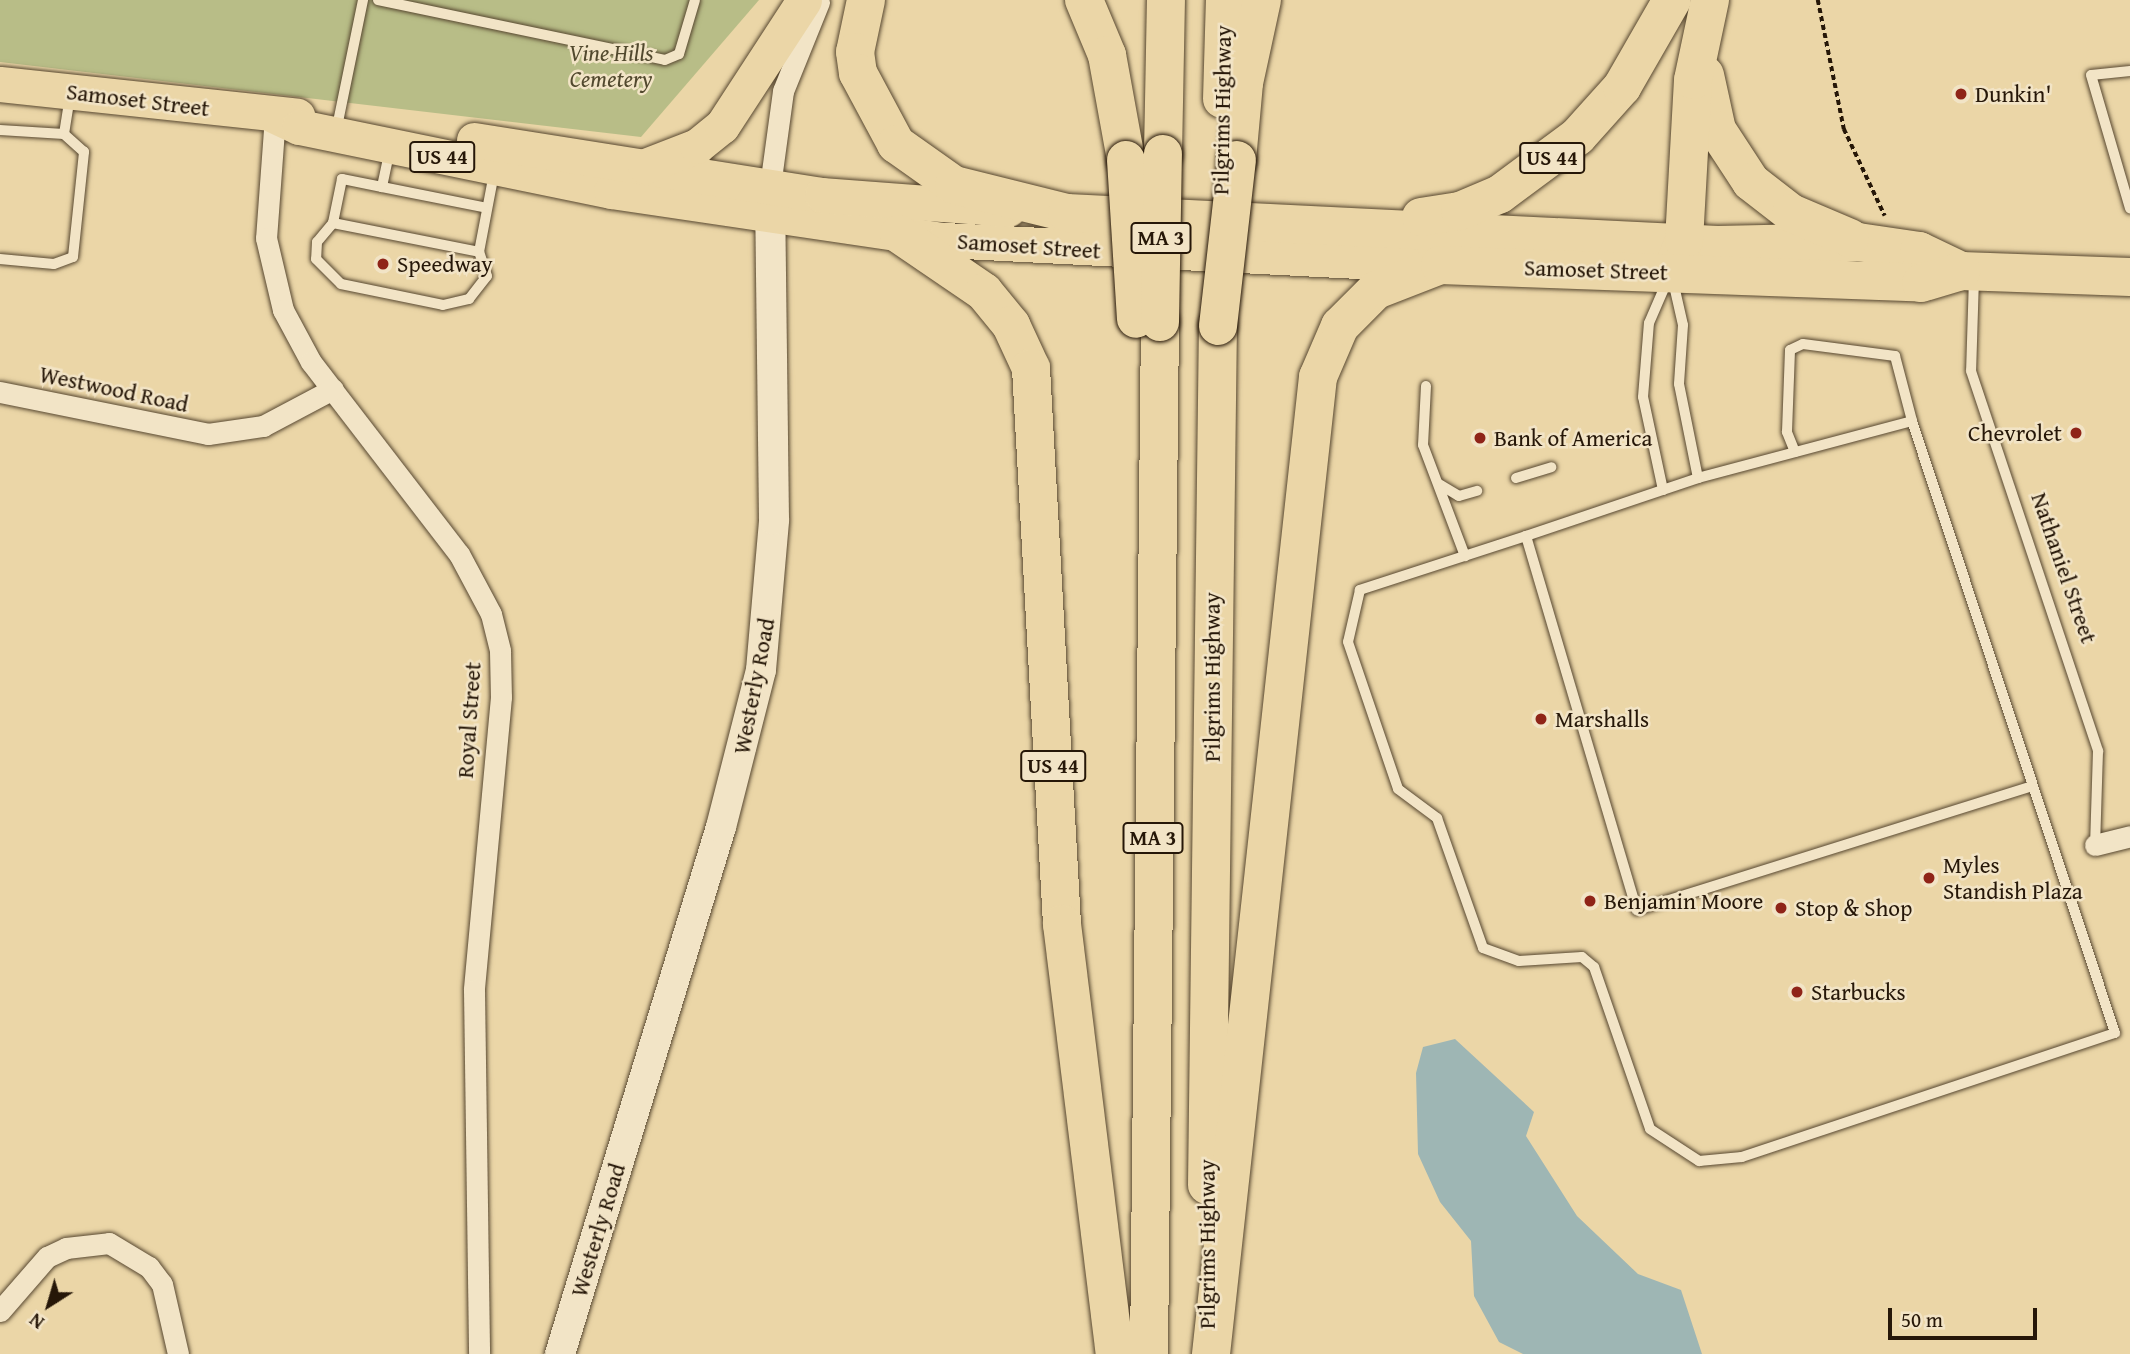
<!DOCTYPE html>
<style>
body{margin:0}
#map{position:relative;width:2130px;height:1354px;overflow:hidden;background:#ebd6a7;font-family:"Gentium Book Plus",serif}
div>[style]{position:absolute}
.green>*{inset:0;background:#b8bd87}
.water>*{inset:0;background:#9eb6b4}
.path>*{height:3.5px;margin-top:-1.75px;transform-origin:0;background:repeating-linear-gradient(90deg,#261708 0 5px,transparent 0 8.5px)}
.roads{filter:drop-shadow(0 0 2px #574730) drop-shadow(0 0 2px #574730)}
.lane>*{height:10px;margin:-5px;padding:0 5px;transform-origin:5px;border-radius:5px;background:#f2e4c6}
.street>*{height:21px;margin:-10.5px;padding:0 10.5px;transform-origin:10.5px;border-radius:10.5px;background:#f2e4c6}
.secondary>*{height:30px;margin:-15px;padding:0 15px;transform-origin:15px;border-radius:15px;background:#f2e4c6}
.primary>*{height:35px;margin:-17.5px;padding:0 17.5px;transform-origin:17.5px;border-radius:17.5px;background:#ebd6a7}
.highway>*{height:38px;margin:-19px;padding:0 19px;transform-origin:19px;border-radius:19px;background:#ebd6a7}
.bridges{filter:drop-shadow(0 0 2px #261708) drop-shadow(0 0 2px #261708)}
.highway-bridge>*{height:38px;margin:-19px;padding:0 19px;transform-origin:19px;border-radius:19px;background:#ebd6a7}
.dots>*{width:19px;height:19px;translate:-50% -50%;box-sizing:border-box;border:4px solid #f2e4c6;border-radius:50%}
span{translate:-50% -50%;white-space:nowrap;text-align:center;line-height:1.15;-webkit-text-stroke:5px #f2e4c6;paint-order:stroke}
.shield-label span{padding:2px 5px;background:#f2e4c6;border:2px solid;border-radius:5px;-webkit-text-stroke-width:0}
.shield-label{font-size:21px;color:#261708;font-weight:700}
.park-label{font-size:23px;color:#52492e;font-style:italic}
.poi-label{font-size:23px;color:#261708}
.left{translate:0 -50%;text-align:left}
.right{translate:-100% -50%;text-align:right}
.street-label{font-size:23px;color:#261708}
.north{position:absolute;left:14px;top:1270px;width:70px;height:70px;-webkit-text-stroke:5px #f2e4c6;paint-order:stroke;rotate:217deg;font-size:19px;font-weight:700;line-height:28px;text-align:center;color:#261708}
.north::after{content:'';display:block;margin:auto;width:24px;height:32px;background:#261708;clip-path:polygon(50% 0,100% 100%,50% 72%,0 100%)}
.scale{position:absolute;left:1888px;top:1308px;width:149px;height:32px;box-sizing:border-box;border:4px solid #261708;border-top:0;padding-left:9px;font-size:21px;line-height:24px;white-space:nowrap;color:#261708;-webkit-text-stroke:5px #f2e4c6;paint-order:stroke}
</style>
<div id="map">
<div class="green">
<i style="clip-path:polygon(0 0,759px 0,641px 137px,0 62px)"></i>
</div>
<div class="water">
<i style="clip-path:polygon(1455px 1039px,1534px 1112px,1526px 1136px,1577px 1216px,1638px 1274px,1681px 1290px,1702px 1354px,1523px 1354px,1499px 1342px,1474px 1296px,1471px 1241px,1440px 1202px,1418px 1154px,1416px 1073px,1423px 1047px)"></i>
</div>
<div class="path">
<i style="left:1818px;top:0;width:132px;rotate:78.6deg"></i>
<i style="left:1844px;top:129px;width:96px;rotate:64.8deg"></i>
</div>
<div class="roads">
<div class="lane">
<i style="left:378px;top:0;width:293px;rotate:11.8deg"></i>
<i style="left:665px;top:60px;width:15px;rotate:-23deg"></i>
<i style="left:679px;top:54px;width:56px;rotate:-73.5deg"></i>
<i style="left:2130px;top:71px;width:39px;rotate:174deg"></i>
<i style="left:2091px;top:75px;width:139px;rotate:73.7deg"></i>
<i style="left:338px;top:122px;width:125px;rotate:-78.4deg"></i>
<i style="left:0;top:130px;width:64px;rotate:3.6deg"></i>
<i style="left:390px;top:149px;width:39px;rotate:102deg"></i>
<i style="left:382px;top:187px;width:41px;rotate:-168.7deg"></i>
<i style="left:342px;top:179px;width:45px;rotate:101.6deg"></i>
<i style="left:333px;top:223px;width:25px;rotate:130deg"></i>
<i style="left:317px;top:242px;width:17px;rotate:93deg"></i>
<i style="left:316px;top:259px;width:35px;rotate:45deg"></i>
<i style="left:341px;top:284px;width:104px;rotate:11.6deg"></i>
<i style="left:443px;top:305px;width:27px;rotate:-13deg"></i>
<i style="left:469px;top:299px;width:29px;rotate:-52deg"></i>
<i style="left:487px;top:276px;width:25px;rotate:-108deg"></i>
<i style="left:479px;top:252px;width:80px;rotate:-79.2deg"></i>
<i style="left:382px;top:187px;width:107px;rotate:11.3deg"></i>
<i style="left:333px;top:223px;width:149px;rotate:11.2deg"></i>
<i style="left:0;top:259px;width:54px;rotate:5.3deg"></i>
<i style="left:54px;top:264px;width:20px;rotate:-20deg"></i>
<i style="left:73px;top:257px;width:106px;rotate:-84deg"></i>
<i style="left:84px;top:152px;width:27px;rotate:-138deg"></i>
<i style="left:64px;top:134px;width:39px;rotate:-81deg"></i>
<i style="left:1974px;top:278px;width:93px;rotate:91.8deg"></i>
<i style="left:1971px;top:371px;width:401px;rotate:71.5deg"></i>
<i style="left:2098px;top:751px;width:94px;rotate:91.8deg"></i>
<i style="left:1673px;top:281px;width:45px;rotate:77.2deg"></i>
<i style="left:1683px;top:325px;width:59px;rotate:93.9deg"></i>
<i style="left:1679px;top:384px;width:96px;rotate:78.6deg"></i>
<i style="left:1426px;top:386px;width:59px;rotate:92.9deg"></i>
<i style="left:1423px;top:445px;width:119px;rotate:69.3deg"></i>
<i style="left:1795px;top:452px;width:22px;rotate:-112deg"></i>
<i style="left:1787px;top:432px;width:82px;rotate:-87.9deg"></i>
<i style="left:1790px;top:350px;width:14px;rotate:-25deg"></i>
<i style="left:1803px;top:344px;width:93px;rotate:7.4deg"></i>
<i style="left:1895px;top:356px;width:67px;rotate:75.3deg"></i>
<i style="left:1516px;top:478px;width:37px;rotate:-17deg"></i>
<i style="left:1439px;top:484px;width:23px;rotate:31deg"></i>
<i style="left:1459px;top:496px;width:19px;rotate:-16deg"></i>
<i style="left:1663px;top:490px;width:95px;rotate:-102.1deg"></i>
<i style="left:1643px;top:397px;width:74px;rotate:-85.4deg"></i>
<i style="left:1649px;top:323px;width:48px;rotate:-66.6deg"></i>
<i style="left:1526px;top:536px;width:175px;rotate:162deg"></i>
<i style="left:1360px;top:590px;width:53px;rotate:103deg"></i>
<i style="left:1348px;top:642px;width:155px;rotate:71.2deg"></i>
<i style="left:1398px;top:789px;width:49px;rotate:36.6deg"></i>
<i style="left:1437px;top:818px;width:138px;rotate:70.5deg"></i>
<i style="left:1483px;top:948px;width:38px;rotate:20deg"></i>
<i style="left:1519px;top:961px;width:63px;rotate:-3.6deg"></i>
<i style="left:1582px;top:957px;width:16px;rotate:40deg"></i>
<i style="left:1594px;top:967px;width:171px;rotate:70.9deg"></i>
<i style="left:1650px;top:1129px;width:59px;rotate:33.1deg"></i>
<i style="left:1699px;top:1161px;width:43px;rotate:-5.3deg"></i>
<i style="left:1742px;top:1157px;width:393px;rotate:-18.4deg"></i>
<i style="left:2115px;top:1033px;width:645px;rotate:-108.35deg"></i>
<i style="left:1912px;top:421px;width:221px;rotate:165.1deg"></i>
<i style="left:1698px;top:478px;width:182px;rotate:161.4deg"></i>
<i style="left:1526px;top:536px;width:390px;rotate:73.5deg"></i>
<i style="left:1637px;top:910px;width:412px;rotate:-17.4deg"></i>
</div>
<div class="street">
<i style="left:275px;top:116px;width:122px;rotate:94.2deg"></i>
<i style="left:266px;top:238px;width:74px;rotate:76.7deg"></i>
<i style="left:283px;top:310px;width:59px;rotate:61.7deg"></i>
<i style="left:311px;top:362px;width:242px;rotate:52.4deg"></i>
<i style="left:459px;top:554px;width:68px;rotate:61.9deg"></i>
<i style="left:491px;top:614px;width:38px;rotate:76deg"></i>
<i style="left:500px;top:651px;width:46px;rotate:88.8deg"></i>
<i style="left:501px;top:697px;width:294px;rotate:95.3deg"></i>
<i style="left:474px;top:990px;width:364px;rotate:89.2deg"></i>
<i style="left:770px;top:186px;width:96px;rotate:-82.2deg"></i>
<i style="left:783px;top:91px;width:96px;rotate:-68deg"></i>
<i style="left:0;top:392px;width:212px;rotate:11.4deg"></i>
<i style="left:208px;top:434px;width:56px;rotate:-8.3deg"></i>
<i style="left:263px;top:426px;width:79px;rotate:-27.9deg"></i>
<i style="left:2095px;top:845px;width:36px;rotate:-14deg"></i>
<i style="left:0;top:1311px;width:72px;rotate:-49deg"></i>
<i style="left:47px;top:1257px;width:21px;rotate:-25deg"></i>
<i style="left:66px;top:1248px;width:43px;rotate:-6.6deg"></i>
<i style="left:109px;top:1243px;width:47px;rotate:31deg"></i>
<i style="left:149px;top:1267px;width:21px;rotate:53deg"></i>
<i style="left:162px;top:1284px;width:72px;rotate:77.1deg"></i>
</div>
<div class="secondary">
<i style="left:560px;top:1354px;width:551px;rotate:-73.01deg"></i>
<i style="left:721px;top:827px;width:162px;rotate:-75.7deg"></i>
<i style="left:761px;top:670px;width:151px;rotate:-85deg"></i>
<i style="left:774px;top:520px;width:327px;rotate:-90.7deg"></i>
</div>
<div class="primary">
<i style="left:0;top:84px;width:299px;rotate:6.1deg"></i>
<i style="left:275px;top:116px;width:26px;rotate:25deg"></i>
<i style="left:299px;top:127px;width:318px;rotate:11.6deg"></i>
<i style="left:611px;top:191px;width:337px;rotate:8.4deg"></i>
<i style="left:944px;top:240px;width:495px;rotate:2.9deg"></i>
<i style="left:474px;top:140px;width:352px;rotate:9deg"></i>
<i style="left:822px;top:195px;width:187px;rotate:4.3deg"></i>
<i style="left:645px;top:166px;width:56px;rotate:-21deg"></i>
<i style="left:697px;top:146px;width:32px;rotate:-39deg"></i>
<i style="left:722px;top:126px;width:150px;rotate:-56.9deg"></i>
</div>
<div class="highway">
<i style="left:866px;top:0;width:53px;rotate:101.9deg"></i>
<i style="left:855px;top:52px;width:21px;rotate:82deg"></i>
<i style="left:858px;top:73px;width:81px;rotate:61.8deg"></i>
<i style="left:896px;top:144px;width:71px;rotate:35.3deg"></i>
<i style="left:954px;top:185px;width:116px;rotate:13.9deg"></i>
<i style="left:1067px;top:213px;width:651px;rotate:2.82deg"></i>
<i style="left:1717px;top:245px;width:141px;rotate:-1.2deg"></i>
<i style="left:1858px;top:242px;width:62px;rotate:8.4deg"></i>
<i style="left:1919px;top:251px;width:47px;rotate:25.5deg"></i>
<i style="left:1961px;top:271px;width:169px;rotate:2deg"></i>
<i style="left:1084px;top:0;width:60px;rotate:67.3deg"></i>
<i style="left:1107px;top:55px;width:107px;rotate:79.7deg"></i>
<i style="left:1705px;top:75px;width:56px;rotate:77.7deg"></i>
<i style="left:1717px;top:130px;width:62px;rotate:56.8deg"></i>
<i style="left:1751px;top:182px;width:51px;rotate:37.8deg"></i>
<i style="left:1791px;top:213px;width:64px;rotate:23deg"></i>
<i style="left:1222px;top:99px;width:99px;rotate:-88.3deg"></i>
<i style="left:1163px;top:154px;width:154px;rotate:-88.9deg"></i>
<i style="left:1237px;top:160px;width:77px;rotate:-84.8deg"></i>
<i style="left:1244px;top:83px;width:85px;rotate:-77.8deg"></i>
<i style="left:1421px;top:217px;width:39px;rotate:-9deg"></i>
<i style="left:1460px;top:211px;width:43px;rotate:-23deg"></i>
<i style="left:1500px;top:194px;width:97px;rotate:-36.6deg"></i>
<i style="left:1578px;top:136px;width:66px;rotate:-48.1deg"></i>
<i style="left:1622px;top:87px;width:100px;rotate:-60.1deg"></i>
<i style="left:899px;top:234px;width:103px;rotate:34.3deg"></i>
<i style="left:984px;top:292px;width:43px;rotate:50.7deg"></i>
<i style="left:1011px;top:325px;width:47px;rotate:65.1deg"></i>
<i style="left:1031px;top:368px;width:557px;rotate:86.81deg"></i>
<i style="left:1062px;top:924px;width:433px;rotate:83deg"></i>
<i style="left:1675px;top:263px;width:24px;rotate:-68deg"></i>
<i style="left:1684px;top:241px;width:161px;rotate:-86.8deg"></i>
<i style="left:1693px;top:80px;width:82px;rotate:-78deg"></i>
<i style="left:1207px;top:1185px;width:859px;rotate:-89.27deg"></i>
<i style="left:1149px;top:1354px;width:1032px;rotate:-89.39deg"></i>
<i style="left:1211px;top:1354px;width:983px;rotate:-83.75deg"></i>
<i style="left:1318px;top:377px;width:56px;rotate:-66.7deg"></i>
<i style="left:1340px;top:326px;width:51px;rotate:-45deg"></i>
<i style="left:1376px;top:290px;width:69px;rotate:-21.3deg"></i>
<i style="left:1440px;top:265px;width:481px;rotate:2.1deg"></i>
<i style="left:1921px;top:283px;width:42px;rotate:-16.7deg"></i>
</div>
</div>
<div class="bridges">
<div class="highway-bridge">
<i style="left:1126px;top:160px;width:159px;rotate:86.4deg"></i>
<i style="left:1160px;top:322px;width:168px;rotate:-89deg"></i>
<i style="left:1218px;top:326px;width:167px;rotate:-83.5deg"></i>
</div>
</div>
<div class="dots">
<i style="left:1961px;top:94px;background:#8f2418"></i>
<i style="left:383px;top:264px;background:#8f2418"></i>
<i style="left:2076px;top:433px;background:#8f2418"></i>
<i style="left:1480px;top:438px;background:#8f2418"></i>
<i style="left:1541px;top:719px;background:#8f2418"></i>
<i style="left:1929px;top:878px;background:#8f2418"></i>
<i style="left:1590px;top:901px;background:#8f2418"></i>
<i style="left:1781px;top:908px;background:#8f2418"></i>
<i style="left:1797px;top:992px;background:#8f2418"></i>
</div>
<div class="shield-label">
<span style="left:442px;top:157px">US 44</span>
<span style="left:1552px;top:158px">US 44</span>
<span style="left:1161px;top:238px">MA 3</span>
<span style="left:1053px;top:766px">US 44</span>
<span style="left:1153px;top:838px">MA 3</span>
</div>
<div class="park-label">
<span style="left:611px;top:66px">Vine Hills<br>Cemetery</span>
</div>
<div class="poi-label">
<span class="left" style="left:1975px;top:94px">Dunkin'</span>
<span class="left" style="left:397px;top:264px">Speedway</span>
<span class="right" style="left:2062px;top:433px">Chevrolet</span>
<span class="left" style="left:1494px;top:438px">Bank of America</span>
<span class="left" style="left:1555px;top:719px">Marshalls</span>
<span class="left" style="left:1943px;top:878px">Myles<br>Standish Plaza</span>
<span class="left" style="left:1604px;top:901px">Benjamin Moore</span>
<span class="left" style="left:1795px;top:908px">Stop &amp; Shop</span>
<span class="left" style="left:1811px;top:992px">Starbucks</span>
</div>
<div class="street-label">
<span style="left:138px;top:100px;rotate:7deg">Samoset Street</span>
<span style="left:1222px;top:110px;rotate:-89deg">Pilgrims Highway</span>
<span style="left:1029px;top:246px;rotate:4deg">Samoset Street</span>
<span style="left:1596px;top:270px;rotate:2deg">Samoset Street</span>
<span style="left:114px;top:389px;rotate:12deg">Westwood Road</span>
<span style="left:2064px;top:568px;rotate:71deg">Nathaniel Street</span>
<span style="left:1212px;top:677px;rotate:-90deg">Pilgrims Highway</span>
<span style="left:754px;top:686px;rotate:-79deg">Westerly Road</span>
<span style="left:469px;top:720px;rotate:-86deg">Royal Street</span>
<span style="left:598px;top:1230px;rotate:-73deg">Westerly Road</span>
<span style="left:1207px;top:1244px;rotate:-90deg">Pilgrims Highway</span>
</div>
<div class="north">N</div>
<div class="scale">50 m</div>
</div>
